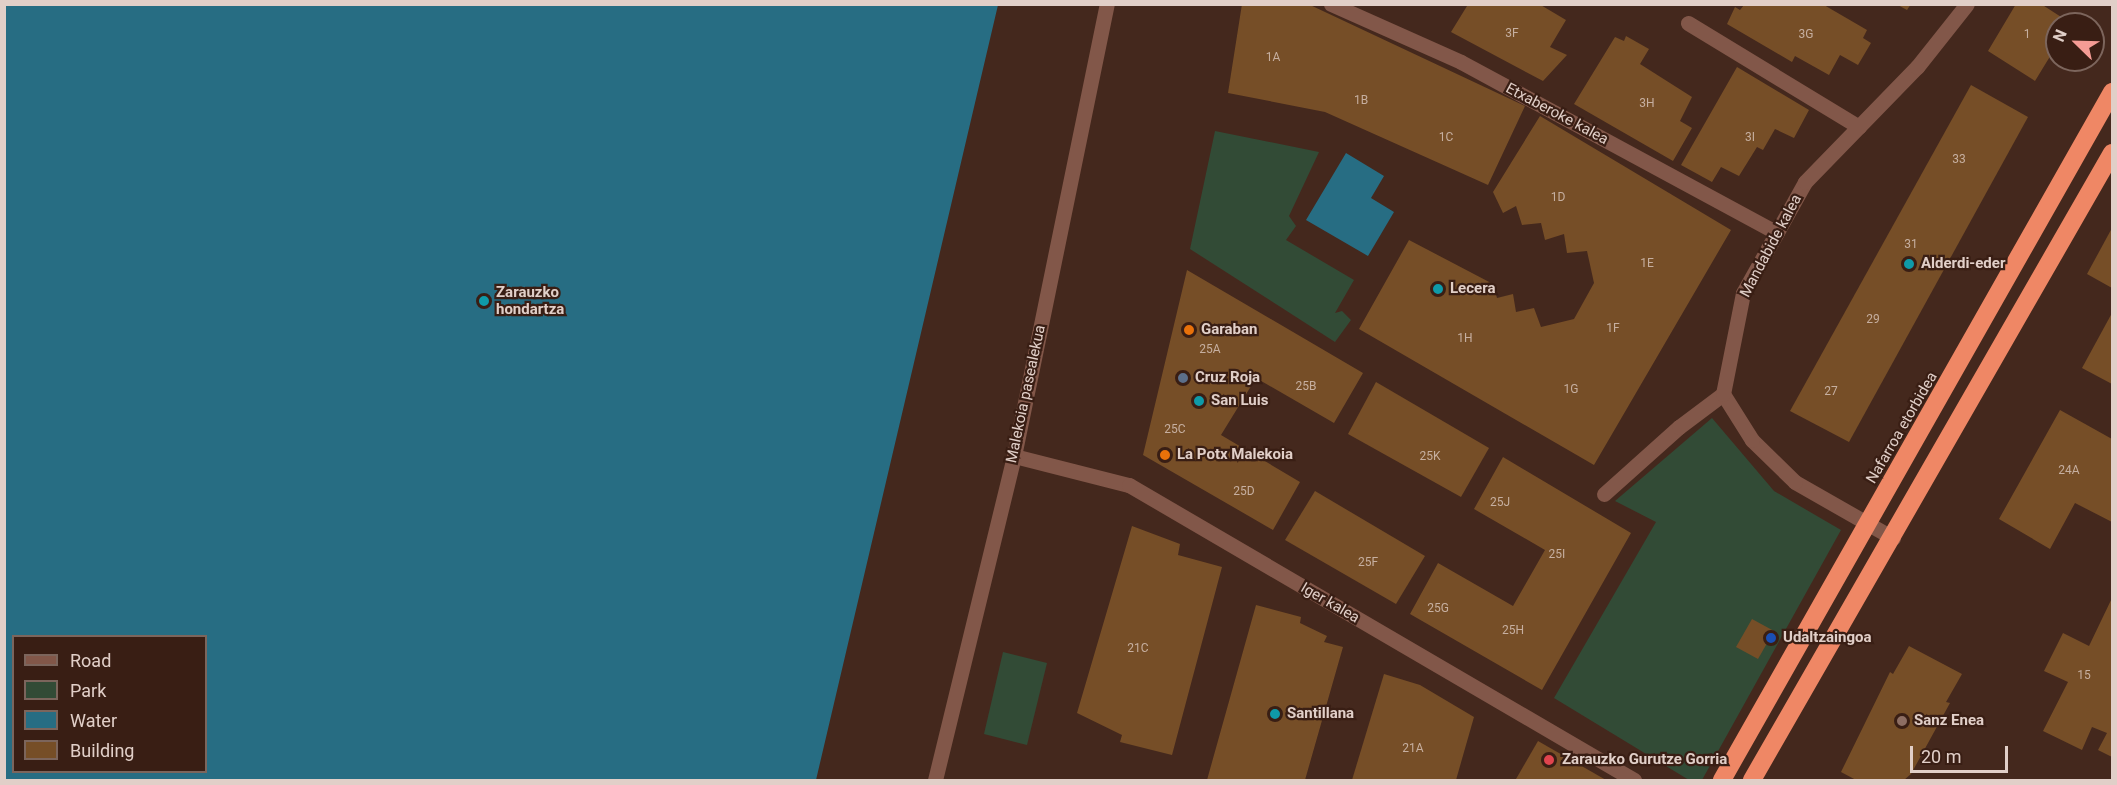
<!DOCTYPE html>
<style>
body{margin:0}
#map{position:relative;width:2117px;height:785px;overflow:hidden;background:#44281d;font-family:Roboto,sans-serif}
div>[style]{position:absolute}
.green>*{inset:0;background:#324b36}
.water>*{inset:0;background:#276d83}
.building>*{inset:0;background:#764e27}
.minor>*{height:15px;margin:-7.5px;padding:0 7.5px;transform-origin:7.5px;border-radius:7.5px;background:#825749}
.highway>*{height:18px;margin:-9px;padding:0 9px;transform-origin:9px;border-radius:9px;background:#ef8765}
.dots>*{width:16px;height:16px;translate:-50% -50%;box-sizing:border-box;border:3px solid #391e14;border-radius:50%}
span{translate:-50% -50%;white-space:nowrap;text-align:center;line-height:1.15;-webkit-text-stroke:4.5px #391e14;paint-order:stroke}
.number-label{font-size:12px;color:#c6afa0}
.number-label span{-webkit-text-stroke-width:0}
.street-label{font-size:15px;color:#e1cfc8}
.poi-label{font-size:15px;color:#e1cfc8;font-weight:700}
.left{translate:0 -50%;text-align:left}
.frame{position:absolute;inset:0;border:6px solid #e1cfc8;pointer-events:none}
.legend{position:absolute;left:12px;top:635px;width:195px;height:138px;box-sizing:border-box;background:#391e14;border:2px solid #7c655c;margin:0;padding:8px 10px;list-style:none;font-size:18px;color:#e1cfc8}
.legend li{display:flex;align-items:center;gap:12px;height:30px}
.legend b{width:30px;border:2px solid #7c655c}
.north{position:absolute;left:2045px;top:12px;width:60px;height:60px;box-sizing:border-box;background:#391e14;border:2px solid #7c655c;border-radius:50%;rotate:293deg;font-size:16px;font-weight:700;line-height:24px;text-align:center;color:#e1cfc8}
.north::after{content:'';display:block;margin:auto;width:21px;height:27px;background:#f59c95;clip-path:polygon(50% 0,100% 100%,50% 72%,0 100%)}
.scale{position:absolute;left:1910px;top:746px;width:98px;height:27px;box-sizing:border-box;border:3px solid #e1cfc8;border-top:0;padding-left:8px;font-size:18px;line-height:21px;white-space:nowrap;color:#e1cfc8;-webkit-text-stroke:4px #391e14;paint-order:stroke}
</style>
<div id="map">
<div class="green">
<i style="clip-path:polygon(1215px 131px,1319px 152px,1289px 216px,1296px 226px,1286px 240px,1354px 280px,1335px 313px,1342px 311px,1351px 320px,1335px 342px,1190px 249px)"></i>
<i style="clip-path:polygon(1712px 418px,1774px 491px,1841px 530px,1702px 780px,1689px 780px,1554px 698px,1656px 522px,1615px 501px)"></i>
<i style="clip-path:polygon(1003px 652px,1047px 663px,1027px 745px,984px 734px)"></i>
</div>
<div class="water">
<i style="clip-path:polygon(evenodd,5px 4px,998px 5px,816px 780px,5px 780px,5px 4px,14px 636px,206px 636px,206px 772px,14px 772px,14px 636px)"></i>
<i style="clip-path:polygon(1346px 153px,1384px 176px,1371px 198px,1394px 212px,1368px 256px,1306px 220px)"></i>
</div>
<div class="building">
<i style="clip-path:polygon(1242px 4px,1308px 4px,1525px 106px,1488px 185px,1325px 112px,1228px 93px)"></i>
<i style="clip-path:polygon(1465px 4px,1539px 4px,1566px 20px,1550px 47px,1567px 55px,1543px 81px,1451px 32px,1467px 6px)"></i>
<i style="clip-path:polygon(1896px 4px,1911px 4px,1907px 10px)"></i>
<i style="clip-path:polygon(2016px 4px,2041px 4px,2072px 24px,2057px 24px,2057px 45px,2035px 81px,1988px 51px)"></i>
<i style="clip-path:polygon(1744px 5px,1824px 5px,1867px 30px,1863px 38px,1871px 43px,1858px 65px,1840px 55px,1829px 75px,1795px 56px,1792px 62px,1727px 24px,1735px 7px,1740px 10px)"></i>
<i style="clip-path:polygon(1626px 36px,1649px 49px,1640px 64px,1692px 97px,1680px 121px,1692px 128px,1673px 161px,1574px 104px,1615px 37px,1624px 41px)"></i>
<i style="clip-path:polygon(1737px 67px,1809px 110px,1794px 138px,1775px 129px,1763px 150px,1757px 147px,1739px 176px,1721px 167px,1712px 182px,1681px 165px)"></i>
<i style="clip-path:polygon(1971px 85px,2028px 117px,1849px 442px,1790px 411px)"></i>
<i style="clip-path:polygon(1540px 116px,1731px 230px,1594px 465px,1359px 329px,1409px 240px,1493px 284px,1497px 298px,1513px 294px,1516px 312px,1534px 308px,1541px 327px,1574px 319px,1594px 283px,1587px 251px,1567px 253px,1564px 234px,1545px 240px,1541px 223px,1522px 225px,1516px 206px,1503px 213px,1493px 192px)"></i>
<i style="clip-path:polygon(2112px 228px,2112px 288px,2087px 274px)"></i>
<i style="clip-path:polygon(1187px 270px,1363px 373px,1334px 423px,1256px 378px,1221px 435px,1300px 482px,1273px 530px,1143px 455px)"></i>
<i style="clip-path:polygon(2112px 313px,2112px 384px,2082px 368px)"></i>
<i style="clip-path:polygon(1376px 382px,1489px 448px,1461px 497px,1348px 434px)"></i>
<i style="clip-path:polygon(2060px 410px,2112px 439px,2112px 522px,2075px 503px,2050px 549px,1999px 519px)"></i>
<i style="clip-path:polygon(1503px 457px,1631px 533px,1542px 690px,1410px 614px,1438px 563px,1513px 606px,1545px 550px,1474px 509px)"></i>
<i style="clip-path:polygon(1315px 491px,1425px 556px,1396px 604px,1285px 540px)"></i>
<i style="clip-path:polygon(1132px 526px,1180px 544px,1178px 555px,1222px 567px,1172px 755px,1120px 742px,1122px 735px,1077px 713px)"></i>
<i style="clip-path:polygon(2112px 598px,2112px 757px,2098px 750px,2107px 733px,2092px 727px,2082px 750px,2043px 731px,2068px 682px,2044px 671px,2063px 633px,2089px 646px)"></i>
<i style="clip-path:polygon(1256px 605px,1301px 617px,1300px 623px,1327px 636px,1324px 642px,1343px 647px,1305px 780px,1207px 780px)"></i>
<i style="clip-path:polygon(1752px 619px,1774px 631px,1758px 659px,1736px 647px)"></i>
<i style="clip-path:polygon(1909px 646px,1962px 674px,1946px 702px,1950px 703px,1911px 774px,1904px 780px,1856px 780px,1841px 772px,1890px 672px,1893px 674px)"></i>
<i style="clip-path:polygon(1384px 674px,1420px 685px,1474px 717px,1456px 780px,1352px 780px)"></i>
<i style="clip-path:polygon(1538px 741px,1606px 780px,1516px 779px)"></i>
</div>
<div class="minor">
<i style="left:1331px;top:4px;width:142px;rotate:24deg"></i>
<i style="left:1461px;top:62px;width:359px;rotate:28.4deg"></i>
<i style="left:1688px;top:23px;width:200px;rotate:31.3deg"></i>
<i style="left:1014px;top:456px;width:119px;rotate:14.2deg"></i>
<i style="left:1129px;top:485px;width:585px;rotate:30.29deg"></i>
<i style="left:1604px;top:494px;width:101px;rotate:-41.8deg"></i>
<i style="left:1679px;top:427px;width:55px;rotate:-36.9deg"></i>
<i style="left:1893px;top:538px;width:113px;rotate:-150.3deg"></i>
<i style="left:1795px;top:482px;width:60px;rotate:-135.7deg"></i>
<i style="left:1752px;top:440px;width:54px;rotate:-122.2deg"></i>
<i style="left:1723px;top:394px;width:103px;rotate:-78.8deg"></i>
<i style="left:1743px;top:293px;width:127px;rotate:-60.8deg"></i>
<i style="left:1805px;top:182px;width:161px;rotate:-45.8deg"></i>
<i style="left:1917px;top:67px;width:80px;rotate:-51.6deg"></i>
<i style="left:935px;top:780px;width:333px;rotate:-76.3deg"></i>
<i style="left:1014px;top:456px;width:461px;rotate:-78.4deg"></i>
</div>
<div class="highway">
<i style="left:1722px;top:780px;width:791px;rotate:-60.45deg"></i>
<i style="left:1752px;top:780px;width:723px;rotate:-60.14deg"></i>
</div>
<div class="dots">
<i style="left:1909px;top:264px;background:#0f9aa8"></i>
<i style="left:1438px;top:289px;background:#0f9aa8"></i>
<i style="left:484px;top:301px;background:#0f9aa8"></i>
<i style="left:1189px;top:330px;background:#e8710a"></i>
<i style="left:1183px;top:378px;background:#5c6f8a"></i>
<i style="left:1199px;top:401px;background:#0f9aa8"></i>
<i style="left:1165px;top:455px;background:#e8710a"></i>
<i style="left:1771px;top:638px;background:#1a4fb4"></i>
<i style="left:1275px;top:714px;background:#0f9aa8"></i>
<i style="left:1902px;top:721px;background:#8d6e63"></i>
<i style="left:1549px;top:760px;background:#e0444e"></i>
</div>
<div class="number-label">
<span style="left:1512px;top:34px">3F</span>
<span style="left:1806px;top:35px">3G</span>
<span style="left:2027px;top:35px">1</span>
<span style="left:1273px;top:58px">1A</span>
<span style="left:1361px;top:101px">1B</span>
<span style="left:1647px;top:104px">3H</span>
<span style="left:1446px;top:138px">1C</span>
<span style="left:1750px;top:138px">3I</span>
<span style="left:1959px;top:160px">33</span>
<span style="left:1558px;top:198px">1D</span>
<span style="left:1911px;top:245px">31</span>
<span style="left:1647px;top:264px">1E</span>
<span style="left:1873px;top:320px">29</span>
<span style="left:1613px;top:329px">1F</span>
<span style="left:1465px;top:339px">1H</span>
<span style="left:1210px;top:350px">25A</span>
<span style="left:1306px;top:387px">25B</span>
<span style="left:1571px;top:390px">1G</span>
<span style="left:1831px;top:392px">27</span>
<span style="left:1175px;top:430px">25C</span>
<span style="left:1430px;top:457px">25K</span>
<span style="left:2069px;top:471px">24A</span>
<span style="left:1244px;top:492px">25D</span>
<span style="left:1500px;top:503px">25J</span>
<span style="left:1557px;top:555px">25I</span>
<span style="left:1368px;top:563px">25F</span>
<span style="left:1438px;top:609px">25G</span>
<span style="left:1513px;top:631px">25H</span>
<span style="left:1138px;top:649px">21C</span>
<span style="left:2084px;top:676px">15</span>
<span style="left:1413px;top:749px">21A</span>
</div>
<div class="street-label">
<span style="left:1557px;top:114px;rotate:28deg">Etxaberoke kalea</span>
<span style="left:1771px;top:246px;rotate:-62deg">Mandabide kalea</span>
<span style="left:1026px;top:394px;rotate:-78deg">Malekoia pasealekua</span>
<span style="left:1902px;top:428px;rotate:-60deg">Nafarroa etorbidea</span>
<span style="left:1330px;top:603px;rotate:30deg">Iger kalea</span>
</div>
<div class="poi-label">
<span class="left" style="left:1921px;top:264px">Alderdi-eder</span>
<span class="left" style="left:1450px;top:289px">Lecera</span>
<span class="left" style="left:496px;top:301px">Zarauzko<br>hondartza</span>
<span class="left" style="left:1201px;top:330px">Garaban</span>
<span class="left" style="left:1195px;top:378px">Cruz Roja</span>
<span class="left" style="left:1211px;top:401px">San Luis</span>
<span class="left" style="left:1177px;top:455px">La Potx Malekoia</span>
<span class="left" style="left:1783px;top:638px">Udaltzaingoa</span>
<span class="left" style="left:1287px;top:714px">Santillana</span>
<span class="left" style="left:1914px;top:721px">Sanz Enea</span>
<span class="left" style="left:1562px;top:760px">Zarauzko Gurutze Gorria</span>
</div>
<div class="frame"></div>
<ul class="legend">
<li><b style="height:8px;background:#825749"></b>Road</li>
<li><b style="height:16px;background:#324b36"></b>Park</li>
<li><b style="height:16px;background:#276d83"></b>Water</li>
<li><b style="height:16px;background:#764e27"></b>Building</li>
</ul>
<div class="north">N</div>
<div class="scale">20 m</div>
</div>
